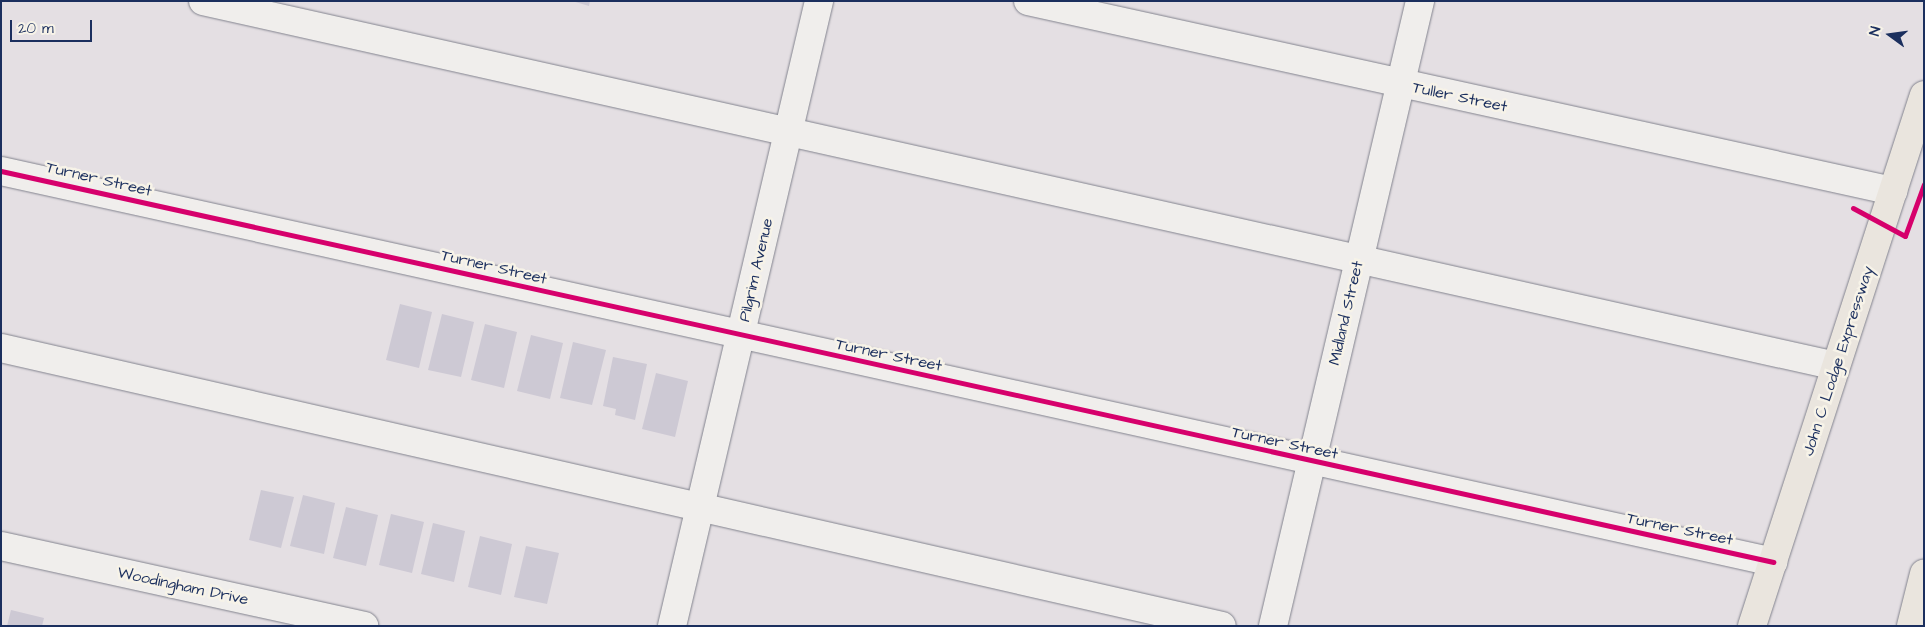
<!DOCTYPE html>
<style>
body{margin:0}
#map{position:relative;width:1925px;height:627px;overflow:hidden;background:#e4dfe3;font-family:"Architects Daughter",sans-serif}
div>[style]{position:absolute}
.building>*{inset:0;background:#cdc9d4}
.roads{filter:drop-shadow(0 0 1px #82838e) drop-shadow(0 0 1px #82838e)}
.minor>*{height:28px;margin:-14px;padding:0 14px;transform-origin:14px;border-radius:14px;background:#f0eeec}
.major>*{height:28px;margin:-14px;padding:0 14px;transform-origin:14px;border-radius:14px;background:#eae5de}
.highway>*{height:28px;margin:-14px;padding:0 14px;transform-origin:14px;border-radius:14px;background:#eae5de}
.cycleway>*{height:5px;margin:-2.5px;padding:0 2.5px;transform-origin:2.5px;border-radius:2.5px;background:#d6006c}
span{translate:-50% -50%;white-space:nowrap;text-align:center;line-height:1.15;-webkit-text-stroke:5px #f7f3e8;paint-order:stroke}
.street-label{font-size:16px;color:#1b2f5e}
.frame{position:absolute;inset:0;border:2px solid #1b2f5e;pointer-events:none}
.north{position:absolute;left:1865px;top:10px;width:50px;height:50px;-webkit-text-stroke:4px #f7f3e8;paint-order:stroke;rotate:284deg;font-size:14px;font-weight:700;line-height:20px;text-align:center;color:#1b2f5e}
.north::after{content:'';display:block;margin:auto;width:18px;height:22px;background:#1b2f5e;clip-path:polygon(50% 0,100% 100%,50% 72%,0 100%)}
.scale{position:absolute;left:10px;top:20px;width:82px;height:22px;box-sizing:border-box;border:2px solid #1b2f5e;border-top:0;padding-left:6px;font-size:15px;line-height:18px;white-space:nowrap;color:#1b2f5e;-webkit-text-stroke:4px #f7f3e8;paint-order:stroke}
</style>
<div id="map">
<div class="building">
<i style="clip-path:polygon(572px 1px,590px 1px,589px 6px)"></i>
<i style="clip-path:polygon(400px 304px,432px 312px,419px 368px,386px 360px)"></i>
<i style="clip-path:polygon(442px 314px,474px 322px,461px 377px,428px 370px)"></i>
<i style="clip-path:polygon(485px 324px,517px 332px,504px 388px,471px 380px)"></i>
<i style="clip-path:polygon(531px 335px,563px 343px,550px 399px,517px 391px)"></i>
<i style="clip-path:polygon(573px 342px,606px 350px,592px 405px,560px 398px)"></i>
<i style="clip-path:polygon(613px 357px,647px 364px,635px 420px,615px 415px,616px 409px,603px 406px)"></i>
<i style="clip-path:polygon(656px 373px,688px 381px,675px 437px,642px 429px)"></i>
<i style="clip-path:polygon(261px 490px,294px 497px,281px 548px,249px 540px)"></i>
<i style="clip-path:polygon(303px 495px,335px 503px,324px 554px,290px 546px)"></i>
<i style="clip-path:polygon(346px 507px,378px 515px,366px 566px,333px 558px)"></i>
<i style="clip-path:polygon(391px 514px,424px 522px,412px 573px,379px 565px)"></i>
<i style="clip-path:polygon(433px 523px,465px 531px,454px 582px,421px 574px)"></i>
<i style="clip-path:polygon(480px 536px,512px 544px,501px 595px,468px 587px)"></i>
<i style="clip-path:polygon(526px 546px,559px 553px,547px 604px,514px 597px)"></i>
<i style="clip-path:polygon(11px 610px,44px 618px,42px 626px,7px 626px)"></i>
</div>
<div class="roads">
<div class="minor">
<i style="left:203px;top:1px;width:1673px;rotate:12.6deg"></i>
<i style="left:1028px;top:1px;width:886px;rotate:12.39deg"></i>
<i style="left:1px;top:171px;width:1815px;rotate:12.44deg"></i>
<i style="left:1px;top:348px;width:1252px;rotate:12.83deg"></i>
<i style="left:1px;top:546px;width:372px;rotate:12.4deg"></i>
<i style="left:672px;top:626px;width:642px;rotate:-76.76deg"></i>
<i style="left:1273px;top:626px;width:642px;rotate:-76.76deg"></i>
</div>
<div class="major">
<i style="left:1752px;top:626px;width:558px;rotate:-72.05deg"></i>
</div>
<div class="highway">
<i style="left:1911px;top:626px;width:54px;rotate:-76deg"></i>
</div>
</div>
<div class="cycleway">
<i style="left:1px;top:171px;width:1815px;rotate:12.44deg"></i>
<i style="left:1853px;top:208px;width:59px;rotate:28.3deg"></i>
<i style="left:1905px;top:236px;width:55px;rotate:-69.9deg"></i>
</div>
<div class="street-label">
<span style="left:1460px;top:97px;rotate:12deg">Tuller Street</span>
<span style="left:99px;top:179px;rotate:13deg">Turner Street</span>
<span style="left:494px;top:267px;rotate:13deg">Turner Street</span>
<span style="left:756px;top:270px;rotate:-77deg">Pilgrim Avenue</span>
<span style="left:1346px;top:313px;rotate:-77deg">Midland Street</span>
<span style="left:889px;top:355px;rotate:12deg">Turner Street</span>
<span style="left:1838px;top:361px;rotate:-72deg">John C Lodge Expressway</span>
<span style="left:1285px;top:443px;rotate:12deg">Turner Street</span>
<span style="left:1680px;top:529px;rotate:12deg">Turner Street</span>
<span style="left:183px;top:586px;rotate:12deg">Woodingham Drive</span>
</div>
<div class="frame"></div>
<div class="north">N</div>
<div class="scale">20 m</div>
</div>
